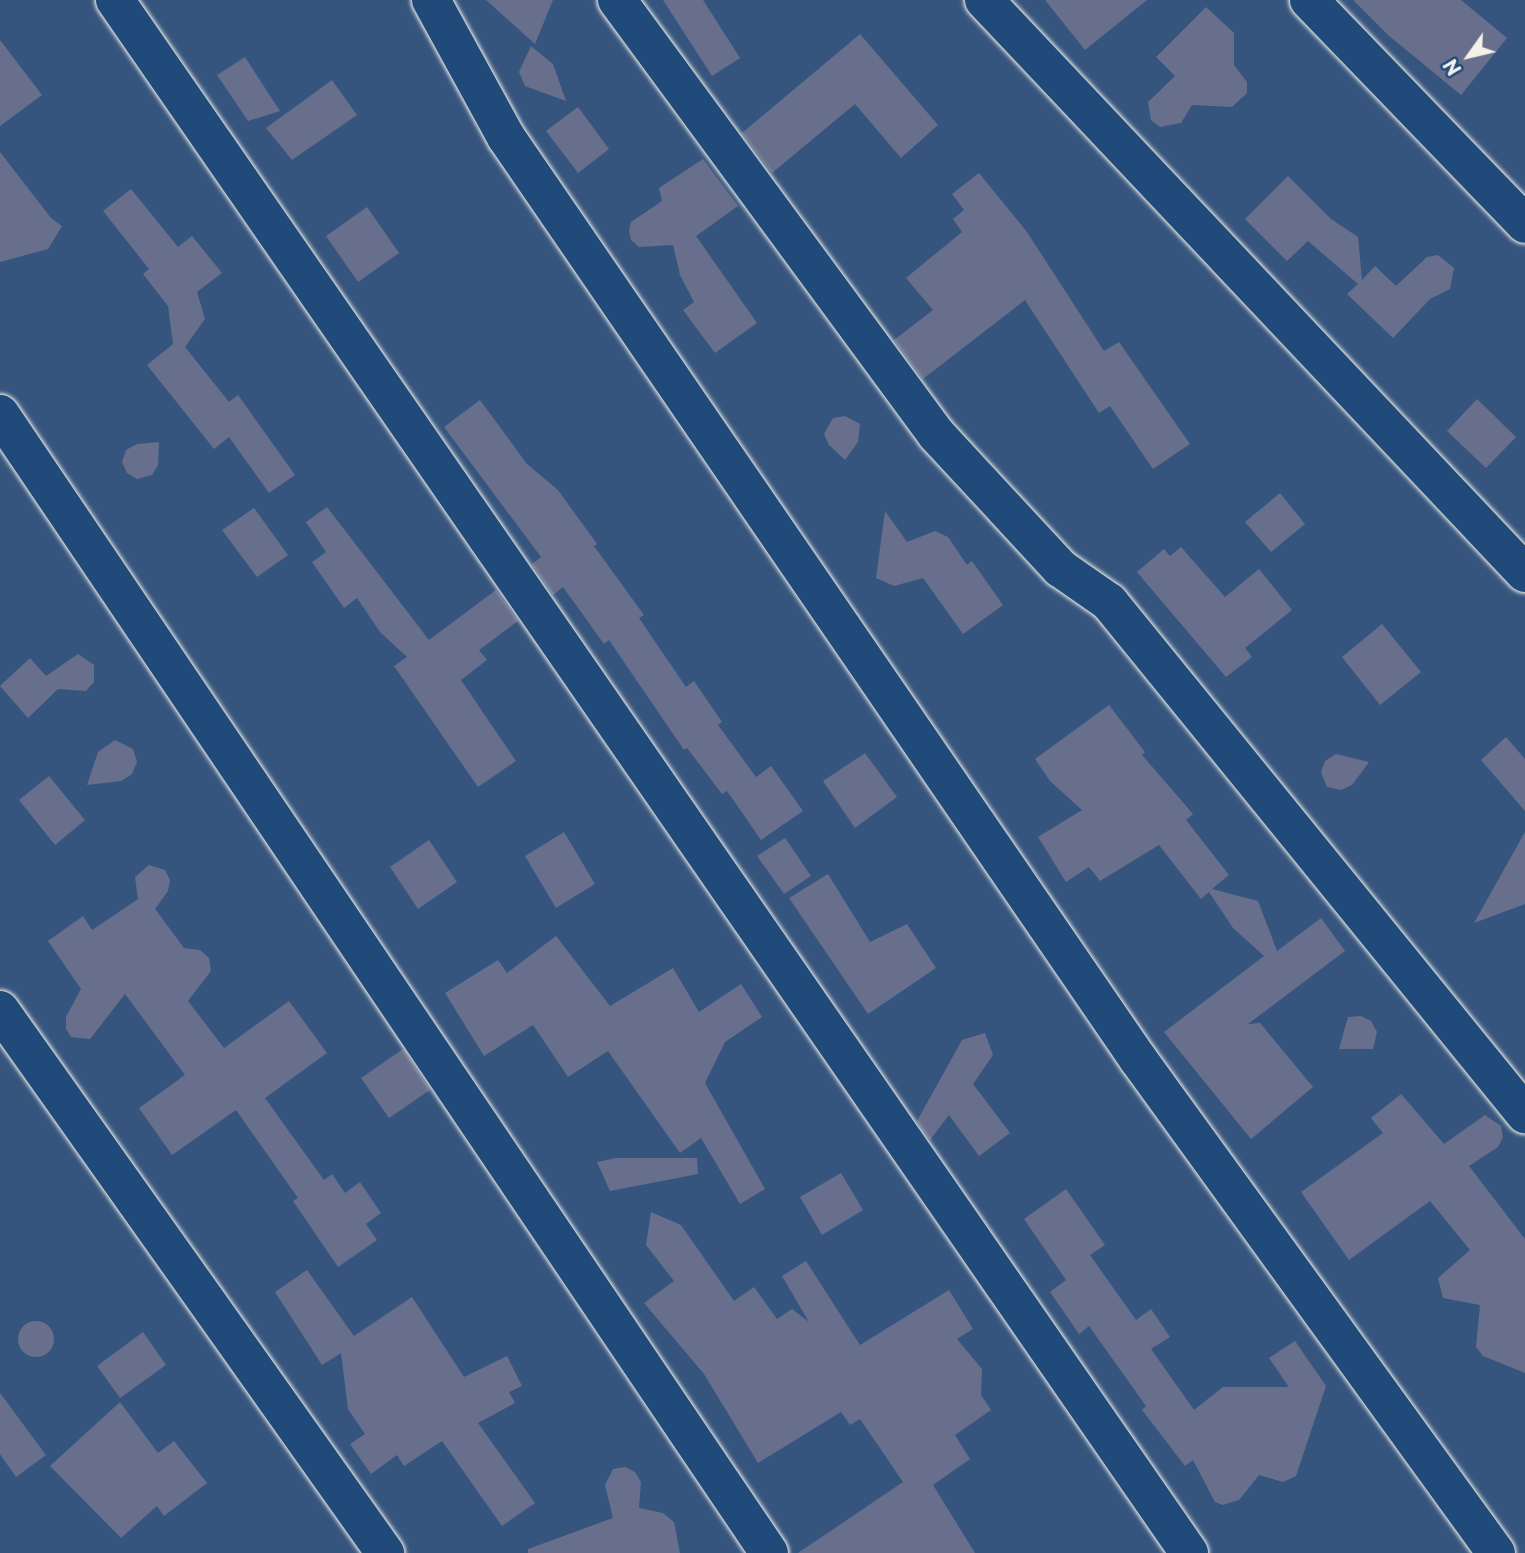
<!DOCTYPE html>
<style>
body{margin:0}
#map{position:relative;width:1525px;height:1553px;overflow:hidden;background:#35557f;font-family:"Playpen Sans",sans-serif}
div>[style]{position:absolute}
.building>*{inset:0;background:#686f8c}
.round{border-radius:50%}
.roads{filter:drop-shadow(0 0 2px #f4f1e8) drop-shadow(0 0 2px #f4f1e8)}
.minor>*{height:38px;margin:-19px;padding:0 19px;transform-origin:19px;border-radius:19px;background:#1f4a7a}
span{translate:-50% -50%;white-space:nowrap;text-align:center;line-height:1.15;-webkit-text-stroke:6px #1f4a7a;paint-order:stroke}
.north{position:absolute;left:1434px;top:21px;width:70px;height:70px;-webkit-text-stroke:5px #1f4a7a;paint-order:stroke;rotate:236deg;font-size:19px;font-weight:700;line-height:28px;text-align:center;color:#f4f1e8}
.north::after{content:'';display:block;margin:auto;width:24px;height:32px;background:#f4f1e8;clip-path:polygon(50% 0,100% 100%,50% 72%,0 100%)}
</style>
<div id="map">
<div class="building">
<i style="clip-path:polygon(486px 0,553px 0,535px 44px)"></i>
<i style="clip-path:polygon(663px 0,703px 0,740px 58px,712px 76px)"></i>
<i style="clip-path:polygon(1045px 0,1147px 0,1085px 50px)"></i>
<i style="clip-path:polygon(1353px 0,1461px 0,1507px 38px,1461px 95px,1388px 35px)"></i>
<i style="clip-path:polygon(1206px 7px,1234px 33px,1234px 65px,1247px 82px,1247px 93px,1232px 107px,1192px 105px,1181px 123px,1160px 127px,1151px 120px,1148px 102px,1175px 76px,1156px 57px)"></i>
<i style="clip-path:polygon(860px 34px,938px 125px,901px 158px,855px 104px,772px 173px,742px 133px)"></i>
<i style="clip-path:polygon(0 40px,42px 95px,0 126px)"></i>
<i style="clip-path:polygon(531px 46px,553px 64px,566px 101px,525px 86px,519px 72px)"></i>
<i style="clip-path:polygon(245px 57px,280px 111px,248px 121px,217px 75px)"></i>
<i style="clip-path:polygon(332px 80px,357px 115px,292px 160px,266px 128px)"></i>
<i style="clip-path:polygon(578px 107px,609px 149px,578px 173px,546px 131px)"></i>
<i style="clip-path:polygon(0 152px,51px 218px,62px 226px,48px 249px,0 262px)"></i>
<i style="clip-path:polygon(703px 159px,738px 206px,696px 236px,757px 323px,715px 353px,683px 310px,694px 302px,680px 275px,673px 245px,639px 247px,631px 240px,629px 230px,631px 222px,662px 201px,659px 188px)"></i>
<i style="clip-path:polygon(979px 173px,1027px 232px,1104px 351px,1119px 342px,1190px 444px,1153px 469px,1110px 406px,1099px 413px,1025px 300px,923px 379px,894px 340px,933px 310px,906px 278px,962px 232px,953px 219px,964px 210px,952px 194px)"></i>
<i style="clip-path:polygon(1288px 176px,1331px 219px,1358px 237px,1362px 280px,1375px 266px,1396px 286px,1427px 257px,1438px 255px,1454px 268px,1450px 289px,1430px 299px,1393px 338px,1347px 294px,1358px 284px,1308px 241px,1287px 261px,1245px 219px)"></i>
<i style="clip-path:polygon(131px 189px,178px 247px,192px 236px,222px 273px,197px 292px,205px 319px,185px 347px,229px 402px,238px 395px,295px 475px,269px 493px,229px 437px,214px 449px,147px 365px,173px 344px,168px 306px,143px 274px,149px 269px,103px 211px)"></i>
<i style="clip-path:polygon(367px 207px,399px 253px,358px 282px,326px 236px)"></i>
<i style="clip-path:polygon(1477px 399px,1516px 437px,1486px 468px,1447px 431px)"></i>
<i style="clip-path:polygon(480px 400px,527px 464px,558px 490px,597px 544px,594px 546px,644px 615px,639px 618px,686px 687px,694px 681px,722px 722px,718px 725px,756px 777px,771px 766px,803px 811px,761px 840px,727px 791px,722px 794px,687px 748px,684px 750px,609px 640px,604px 644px,563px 587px,553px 595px,532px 564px,541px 557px,444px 427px)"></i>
<i style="clip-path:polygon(845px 416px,860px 424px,858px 442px,845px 460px,829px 445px,824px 434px,833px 418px)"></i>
<i style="clip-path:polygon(159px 442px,158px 465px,152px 475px,137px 479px,127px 473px,122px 462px,126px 450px,137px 444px)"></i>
<i style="clip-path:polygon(1280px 493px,1305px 524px,1271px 552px,1245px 522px)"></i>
<i style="clip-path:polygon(327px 507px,429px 640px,496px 590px,518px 621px,479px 650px,487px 660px,461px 680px,516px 761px,478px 787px,394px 666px,407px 657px,380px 632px,357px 598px,344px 608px,312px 562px,326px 552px,306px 522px)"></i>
<i style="clip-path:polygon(254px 508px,288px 555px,257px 577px,222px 530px)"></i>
<i style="clip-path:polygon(885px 511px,907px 542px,935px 531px,948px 537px,967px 565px,972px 561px,1003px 605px,963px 634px,923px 578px,894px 586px,876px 578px)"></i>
<i style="clip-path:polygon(1181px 547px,1225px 597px,1259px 569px,1292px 610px,1245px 648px,1252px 657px,1226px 677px,1137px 572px,1164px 549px,1170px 556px)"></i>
<i style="clip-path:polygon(1382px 624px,1421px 672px,1380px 705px,1342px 657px)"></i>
<i style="clip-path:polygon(78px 654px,94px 665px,94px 682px,86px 691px,58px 689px,28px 718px,0 686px,30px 658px,46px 676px)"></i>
<i style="clip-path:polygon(1109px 705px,1145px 752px,1142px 755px,1193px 814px,1186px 820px,1229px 875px,1212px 889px,1258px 901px,1277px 951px,1321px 918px,1345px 951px,1248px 1024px,1260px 1023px,1313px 1087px,1251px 1139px,1164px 1032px,1264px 956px,1233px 928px,1209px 892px,1201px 899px,1159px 845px,1100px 881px,1089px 867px,1066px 882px,1038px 837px,1082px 810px,1050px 781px,1035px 759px)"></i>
<i style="clip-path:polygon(1506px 737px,1525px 759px,1525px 811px,1481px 760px)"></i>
<i style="clip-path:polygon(115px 740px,133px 749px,137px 762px,132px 774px,121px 781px,87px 785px,98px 752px)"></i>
<i style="clip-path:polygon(865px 753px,897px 797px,855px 828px,823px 781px)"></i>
<i style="clip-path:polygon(1336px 754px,1369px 762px,1352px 785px,1341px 790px,1327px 787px,1321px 772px,1325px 761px)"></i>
<i style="clip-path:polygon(49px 776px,85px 820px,55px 845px,19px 800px)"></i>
<i style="clip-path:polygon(564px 832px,595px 884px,556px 908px,525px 856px)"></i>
<i style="clip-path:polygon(1525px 832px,1525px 904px,1474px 923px)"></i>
<i style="clip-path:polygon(785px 838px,811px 876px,784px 894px,757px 856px)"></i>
<i style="clip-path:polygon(429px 840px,457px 882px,418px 909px,390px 867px)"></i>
<i style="clip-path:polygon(149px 865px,165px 870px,170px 880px,168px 891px,155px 909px,184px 948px,200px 950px,209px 958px,211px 971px,188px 1001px,224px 1048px,289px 1001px,327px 1053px,265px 1098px,324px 1180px,332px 1174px,345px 1193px,360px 1182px,381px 1213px,366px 1224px,377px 1240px,338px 1267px,293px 1201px,298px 1198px,236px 1110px,172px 1155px,139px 1108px,185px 1075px,125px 994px,90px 1039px,71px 1037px,66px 1029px,66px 1017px,81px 989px,48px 941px,83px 916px,92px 930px,138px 899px,135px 877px)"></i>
<i style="clip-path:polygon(828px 874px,870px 942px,907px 924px,936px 968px,868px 1014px,789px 898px)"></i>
<i style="clip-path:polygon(556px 936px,610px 1006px,673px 968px,699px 1012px,741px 984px,762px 1017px,725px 1042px,705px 1083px,765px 1189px,740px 1204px,701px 1138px,680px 1153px,608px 1051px,568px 1077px,533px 1025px,484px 1056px,445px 993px,498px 960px,507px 973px)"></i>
<i style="clip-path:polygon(1361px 1016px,1371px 1021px,1377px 1032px,1373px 1049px,1339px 1049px,1348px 1017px)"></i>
<i style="clip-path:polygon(985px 1033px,993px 1055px,973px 1084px,1010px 1133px,979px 1156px,949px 1115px,930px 1140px,917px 1121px,962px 1040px)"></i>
<i style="clip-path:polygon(403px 1049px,430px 1090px,389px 1118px,361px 1078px)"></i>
<i style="clip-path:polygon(1401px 1094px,1444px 1144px,1485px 1115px,1501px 1126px,1503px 1137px,1498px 1147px,1469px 1166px,1525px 1239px,1525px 1373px,1483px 1356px,1476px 1347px,1480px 1305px,1443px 1298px,1438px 1278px,1470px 1250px,1430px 1201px,1349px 1260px,1301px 1192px,1383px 1133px,1371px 1118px)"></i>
<i style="clip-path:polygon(616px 1158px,697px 1158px,698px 1174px,610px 1191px,597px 1162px)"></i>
<i style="clip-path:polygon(841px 1173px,863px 1210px,822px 1235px,800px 1197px)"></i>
<i style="clip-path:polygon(1066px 1189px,1105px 1245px,1090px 1255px,1136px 1320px,1151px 1309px,1170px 1337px,1151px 1349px,1194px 1410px,1223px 1387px,1289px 1387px,1269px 1358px,1295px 1341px,1326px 1386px,1296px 1476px,1283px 1482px,1259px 1475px,1239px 1500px,1223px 1505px,1215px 1502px,1193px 1460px,1185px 1466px,1142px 1410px,1146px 1406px,1089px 1326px,1079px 1334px,1050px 1292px,1066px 1280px,1024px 1219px)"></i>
<i style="clip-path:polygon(651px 1212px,681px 1225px,734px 1301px,754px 1287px,777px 1319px,792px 1309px,809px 1322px,782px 1276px,806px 1261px,860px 1345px,949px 1290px,973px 1329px,957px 1339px,982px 1369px,981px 1395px,991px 1410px,955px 1435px,970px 1459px,933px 1485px,975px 1553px,798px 1553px,903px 1482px,860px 1419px,850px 1425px,841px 1412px,758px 1463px,704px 1374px,644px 1303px,674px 1281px,646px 1245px)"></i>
<i style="clip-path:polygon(307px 1270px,354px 1336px,412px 1297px,464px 1377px,507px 1356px,522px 1386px,509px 1392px,515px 1403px,478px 1423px,535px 1503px,502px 1526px,442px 1441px,404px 1466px,397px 1455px,371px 1474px,350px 1444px,365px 1434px,348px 1409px,341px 1353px,322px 1365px,275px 1292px)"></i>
<i class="round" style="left:18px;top:1321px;width:36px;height:36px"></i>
<i style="clip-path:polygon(143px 1332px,166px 1365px,120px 1398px,97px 1366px)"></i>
<i style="clip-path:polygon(0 1393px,46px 1455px,16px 1477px,0 1454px)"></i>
<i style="clip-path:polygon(120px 1402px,158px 1453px,174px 1441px,207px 1483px,164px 1516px,157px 1506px,121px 1538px,50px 1466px)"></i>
<i style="clip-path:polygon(625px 1467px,635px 1472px,641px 1482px,639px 1508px,663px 1513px,674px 1522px,680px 1553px,528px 1553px,528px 1549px,613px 1518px,605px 1485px,613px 1469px)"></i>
</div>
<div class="roads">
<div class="minor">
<i style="left:115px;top:0;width:1888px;rotate:55.33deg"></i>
<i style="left:431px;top:0;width:156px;rotate:61.3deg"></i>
<i style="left:506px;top:137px;width:1118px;rotate:55.57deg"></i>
<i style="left:1138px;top:1059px;width:610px;rotate:54.07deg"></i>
<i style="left:617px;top:0;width:539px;rotate:53.68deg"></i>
<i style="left:936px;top:434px;width:183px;rotate:47.2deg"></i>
<i style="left:1060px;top:568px;width:60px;rotate:34.8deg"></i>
<i style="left:1109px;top:602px;width:660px;rotate:50.91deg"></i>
<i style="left:984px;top:0;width:788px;rotate:46.65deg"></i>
<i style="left:1309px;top:0;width:311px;rotate:46deg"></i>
<i style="left:0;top:414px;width:1374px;rotate:55.97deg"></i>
<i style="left:0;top:1010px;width:666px;rotate:54.66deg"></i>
</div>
</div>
<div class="north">N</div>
</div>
